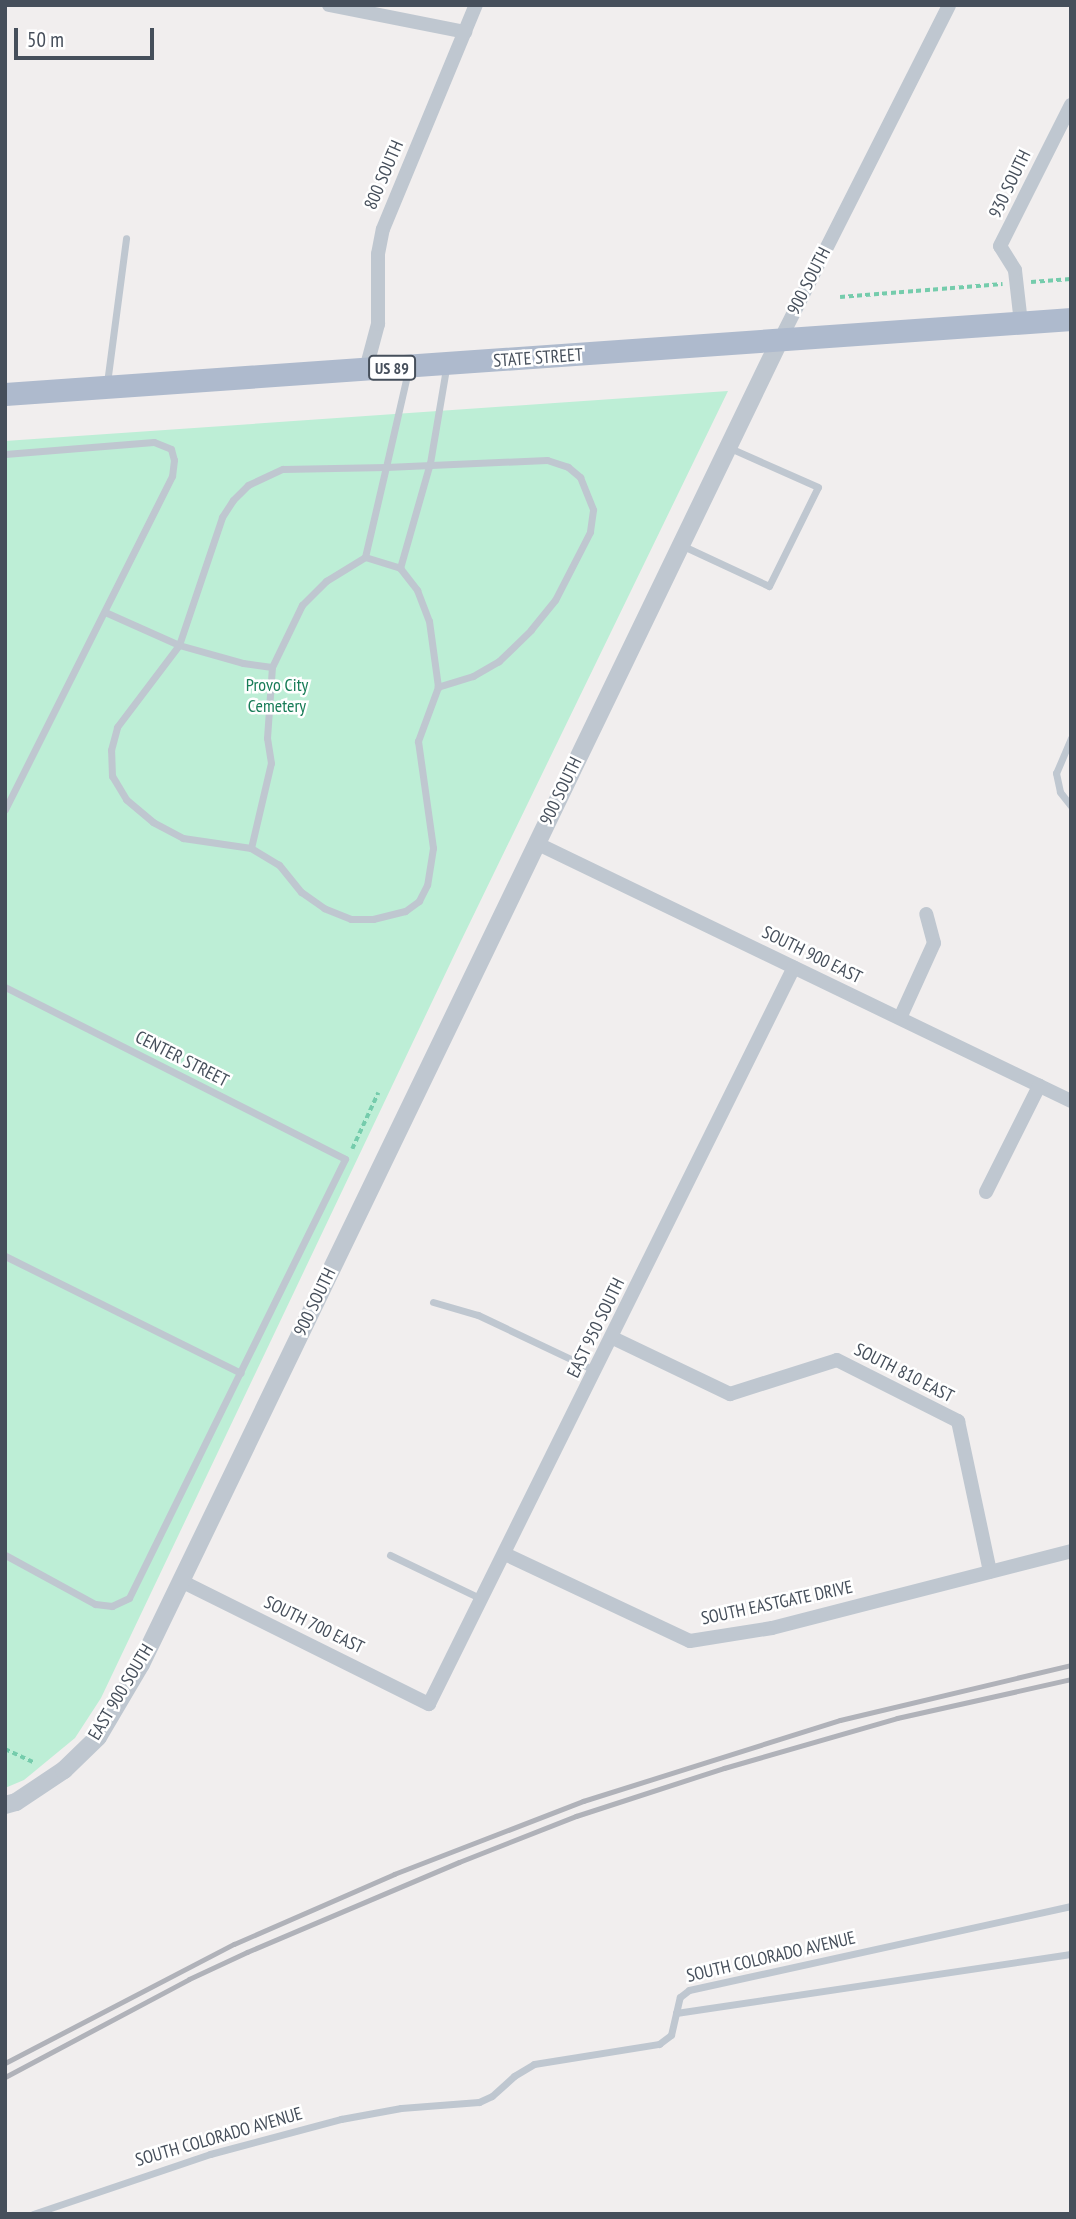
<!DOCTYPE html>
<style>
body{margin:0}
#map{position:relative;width:1076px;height:2219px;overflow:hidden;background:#f1eeee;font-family:"PT Sans Narrow",sans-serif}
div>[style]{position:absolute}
.green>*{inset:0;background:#bdeed6}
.path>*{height:3.5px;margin-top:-1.75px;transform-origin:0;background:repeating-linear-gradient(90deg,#75ccac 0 5px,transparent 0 8.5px)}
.service>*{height:7px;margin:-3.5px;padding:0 3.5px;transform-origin:3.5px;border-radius:3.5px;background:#bfc7d0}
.minor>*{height:14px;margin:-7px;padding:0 7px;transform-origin:7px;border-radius:7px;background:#bfc7d0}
.tertiary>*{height:18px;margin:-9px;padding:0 9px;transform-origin:9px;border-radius:9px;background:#bfc7d0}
.primary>*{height:23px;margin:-11.5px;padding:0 11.5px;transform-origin:11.5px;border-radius:11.5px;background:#aebacd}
.rail>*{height:5px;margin:-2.5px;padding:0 2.5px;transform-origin:2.5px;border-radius:2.5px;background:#b0b2b9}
span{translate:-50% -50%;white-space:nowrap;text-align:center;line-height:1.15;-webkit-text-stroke:5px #fff;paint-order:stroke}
.shield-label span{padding:2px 5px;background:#fff;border:2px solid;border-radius:5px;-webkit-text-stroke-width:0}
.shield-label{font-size:16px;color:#464f5b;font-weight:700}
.street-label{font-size:18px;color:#464f5b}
.park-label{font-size:18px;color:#187c57}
.frame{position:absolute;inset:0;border:7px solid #464f5b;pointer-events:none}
.scale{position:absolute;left:14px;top:28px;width:140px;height:32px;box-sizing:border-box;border:4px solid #464f5b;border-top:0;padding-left:9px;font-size:21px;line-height:24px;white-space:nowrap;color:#464f5b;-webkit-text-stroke:5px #fff;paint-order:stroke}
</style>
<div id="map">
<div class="green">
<i style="clip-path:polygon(728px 391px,460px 943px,101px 1698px,75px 1738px,24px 1780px,5px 1788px,5px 441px)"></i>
</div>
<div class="path">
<i style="left:1031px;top:282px;width:40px;rotate:-4.3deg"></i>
<i style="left:840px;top:297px;width:163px;rotate:-4.6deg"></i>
<i style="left:352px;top:1149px;width:62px;rotate:-65.1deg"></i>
<i style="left:5px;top:1749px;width:33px;rotate:25deg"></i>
</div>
<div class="service">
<i style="left:107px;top:383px;width:146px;rotate:-82.5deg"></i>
<i style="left:5px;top:454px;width:149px;rotate:-4.6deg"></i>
<i style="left:154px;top:442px;width:18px;rotate:22deg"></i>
<i style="left:171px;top:449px;width:11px;rotate:75deg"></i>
<i style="left:174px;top:460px;width:16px;rotate:97deg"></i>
<i style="left:172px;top:476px;width:373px;rotate:116.6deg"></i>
<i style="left:681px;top:545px;width:97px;rotate:25deg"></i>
<i style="left:769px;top:586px;width:110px;rotate:-63.7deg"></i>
<i style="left:818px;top:487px;width:96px;rotate:-156.1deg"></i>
<i style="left:365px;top:557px;width:37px;rotate:17deg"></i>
<i style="left:400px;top:568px;width:28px;rotate:52deg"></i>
<i style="left:417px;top:590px;width:33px;rotate:69deg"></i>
<i style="left:429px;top:621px;width:67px;rotate:82.2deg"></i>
<i style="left:438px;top:687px;width:58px;rotate:110.3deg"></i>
<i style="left:418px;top:741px;width:108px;rotate:82deg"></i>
<i style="left:433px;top:848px;width:37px;rotate:99deg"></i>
<i style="left:427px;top:885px;width:18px;rotate:117deg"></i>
<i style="left:419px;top:901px;width:17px;rotate:144deg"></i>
<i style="left:405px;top:911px;width:33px;rotate:166deg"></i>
<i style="left:373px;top:919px;width:22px;rotate:180deg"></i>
<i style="left:351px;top:919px;width:29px;rotate:-158deg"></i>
<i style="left:324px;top:908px;width:28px;rotate:-145deg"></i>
<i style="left:301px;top:892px;width:35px;rotate:-129deg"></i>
<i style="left:279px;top:865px;width:33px;rotate:-149deg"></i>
<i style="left:251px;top:848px;width:69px;rotate:-171.6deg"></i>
<i style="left:183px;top:838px;width:34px;rotate:-152deg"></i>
<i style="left:153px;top:822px;width:35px;rotate:-140deg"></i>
<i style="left:126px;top:799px;width:27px;rotate:-121deg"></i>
<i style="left:112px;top:776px;width:26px;rotate:-92deg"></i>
<i style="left:111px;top:750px;width:24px;rotate:-75deg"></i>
<i style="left:117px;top:727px;width:103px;rotate:-52.9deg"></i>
<i style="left:179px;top:645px;width:135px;rotate:-71.4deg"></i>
<i style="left:222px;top:517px;width:20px;rotate:-57deg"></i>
<i style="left:233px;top:500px;width:21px;rotate:-45deg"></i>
<i style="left:248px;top:485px;width:38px;rotate:-25deg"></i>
<i style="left:283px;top:469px;width:103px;rotate:-1.1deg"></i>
<i style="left:386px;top:467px;width:98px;rotate:-77.1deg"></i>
<i style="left:400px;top:568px;width:109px;rotate:-74.1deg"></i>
<i style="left:430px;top:463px;width:96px;rotate:-80.4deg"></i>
<i style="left:105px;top:612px;width:81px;rotate:24deg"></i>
<i style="left:179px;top:645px;width:66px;rotate:15.7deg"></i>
<i style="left:243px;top:663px;width:29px;rotate:8deg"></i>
<i style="left:1071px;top:738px;width:38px;rotate:113deg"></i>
<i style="left:1056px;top:773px;width:19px;rotate:78deg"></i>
<i style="left:1060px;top:792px;width:18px;rotate:52deg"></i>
<i style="left:251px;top:848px;width:87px;rotate:-76.8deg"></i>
<i style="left:271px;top:763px;width:25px;rotate:-99deg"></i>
<i style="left:267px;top:738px;width:71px;rotate:-86deg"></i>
<i style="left:272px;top:667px;width:69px;rotate:-64.2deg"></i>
<i style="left:302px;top:605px;width:34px;rotate:-45deg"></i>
<i style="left:326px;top:581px;width:46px;rotate:-31.6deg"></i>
<i style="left:365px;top:557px;width:92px;rotate:-76.9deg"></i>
<i style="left:386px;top:467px;width:161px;rotate:-2.5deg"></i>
<i style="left:547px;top:460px;width:22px;rotate:18deg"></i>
<i style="left:568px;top:467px;width:16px;rotate:40deg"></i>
<i style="left:580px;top:477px;width:35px;rotate:68deg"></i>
<i style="left:593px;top:510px;width:22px;rotate:98deg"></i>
<i style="left:590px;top:532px;width:76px;rotate:117.2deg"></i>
<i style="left:555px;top:600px;width:38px;rotate:129deg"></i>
<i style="left:531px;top:630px;width:45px;rotate:135.9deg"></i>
<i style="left:499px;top:661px;width:30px;rotate:150deg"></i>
<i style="left:473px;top:676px;width:37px;rotate:163deg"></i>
<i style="left:5px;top:987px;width:381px;rotate:26.8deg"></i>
<i style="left:345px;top:1159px;width:489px;rotate:116.2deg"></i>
<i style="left:129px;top:1598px;width:19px;rotate:155deg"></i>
<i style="left:112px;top:1606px;width:17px;rotate:-173deg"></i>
<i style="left:95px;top:1604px;width:102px;rotate:-151.4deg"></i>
<i style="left:5px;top:1256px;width:263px;rotate:26.4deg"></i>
<i style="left:433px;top:1302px;width:47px;rotate:16.1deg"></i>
<i style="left:478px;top:1315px;width:131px;rotate:25.4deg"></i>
<i style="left:390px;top:1555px;width:102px;rotate:25.6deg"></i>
<i style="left:676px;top:2013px;width:399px;rotate:-8.5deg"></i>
<i style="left:33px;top:2214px;width:187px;rotate:-18.7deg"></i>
<i style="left:210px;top:2154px;width:136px;rotate:-15deg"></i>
<i style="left:341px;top:2119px;width:61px;rotate:-10.4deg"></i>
<i style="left:401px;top:2108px;width:78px;rotate:-4.4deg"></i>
<i style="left:479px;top:2102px;width:14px;rotate:-25deg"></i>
<i style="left:492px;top:2096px;width:30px;rotate:-42deg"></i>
<i style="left:514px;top:2076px;width:23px;rotate:-31deg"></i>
<i style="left:534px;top:2064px;width:127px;rotate:-9.1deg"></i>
<i style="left:659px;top:2044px;width:15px;rotate:-37deg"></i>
<i style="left:671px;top:2035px;width:39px;rotate:-77deg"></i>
<i style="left:680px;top:1997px;width:11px;rotate:-38deg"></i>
<i style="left:689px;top:1990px;width:391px;rotate:-12.4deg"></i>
</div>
<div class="minor">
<i style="left:329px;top:5px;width:139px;rotate:11.2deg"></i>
<i style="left:1021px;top:323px;width:53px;rotate:-96.5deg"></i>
<i style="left:1015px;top:270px;width:28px;rotate:-122deg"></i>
<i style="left:1000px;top:246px;width:158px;rotate:-63.3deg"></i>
<i style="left:779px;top:342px;width:377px;rotate:-63.2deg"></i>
<i style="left:366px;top:369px;width:47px;rotate:-75.1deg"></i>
<i style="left:378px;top:324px;width:70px;rotate:-90deg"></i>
<i style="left:378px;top:254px;width:25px;rotate:-79deg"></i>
<i style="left:383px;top:229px;width:243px;rotate:-67.5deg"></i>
<i style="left:536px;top:843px;width:594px;rotate:25.75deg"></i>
<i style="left:900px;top:1018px;width:82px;rotate:-65.6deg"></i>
<i style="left:934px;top:943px;width:30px;rotate:-105deg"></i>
<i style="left:986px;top:1192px;width:119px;rotate:-63.4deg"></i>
<i style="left:613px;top:1338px;width:130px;rotate:25.6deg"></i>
<i style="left:730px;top:1394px;width:112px;rotate:-17.6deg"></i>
<i style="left:837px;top:1360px;width:136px;rotate:26.8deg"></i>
<i style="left:958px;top:1421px;width:154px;rotate:78deg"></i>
<i style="left:505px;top:1554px;width:204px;rotate:25.2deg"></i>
<i style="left:690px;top:1641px;width:83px;rotate:-9deg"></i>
<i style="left:772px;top:1628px;width:309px;rotate:-14.4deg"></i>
<i style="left:181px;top:1581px;width:277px;rotate:26.4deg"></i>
<i style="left:429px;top:1704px;width:822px;rotate:-63.65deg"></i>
</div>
<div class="tertiary">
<i style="left:5px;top:1805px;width:11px;rotate:-15deg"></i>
<i style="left:16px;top:1802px;width:58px;rotate:-33.7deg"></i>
<i style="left:64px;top:1770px;width:47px;rotate:-44.1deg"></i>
<i style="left:98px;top:1737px;width:85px;rotate:-59.5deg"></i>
<i style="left:141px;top:1664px;width:1468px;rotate:-64.24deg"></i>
</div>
<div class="primary">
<i style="left:5px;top:394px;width:1069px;rotate:-4.02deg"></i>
</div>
<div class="rail">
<i style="left:5px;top:2063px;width:258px;rotate:-27.5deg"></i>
<i style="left:234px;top:1944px;width:175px;rotate:-23.6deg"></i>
<i style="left:394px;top:1874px;width:203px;rotate:-21.1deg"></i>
<i style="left:583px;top:1801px;width:269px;rotate:-17.5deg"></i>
<i style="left:840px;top:1720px;width:237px;rotate:-13.4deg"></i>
<i style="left:5px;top:2077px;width:208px;rotate:-28deg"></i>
<i style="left:189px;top:1979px;width:64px;rotate:-25deg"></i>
<i style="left:247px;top:1952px;width:230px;rotate:-23deg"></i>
<i style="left:459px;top:1862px;width:126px;rotate:-21.5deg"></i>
<i style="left:576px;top:1816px;width:156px;rotate:-18deg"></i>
<i style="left:724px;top:1768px;width:180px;rotate:-16.1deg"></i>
<i style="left:897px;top:1718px;width:178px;rotate:-12.6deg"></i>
</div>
<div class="shield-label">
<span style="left:392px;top:368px">US 89</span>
</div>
<div class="street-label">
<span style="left:384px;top:175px;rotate:-67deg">800 SOUTH</span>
<span style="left:1010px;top:184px;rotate:-64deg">930 SOUTH</span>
<span style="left:809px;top:281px;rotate:-63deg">900 SOUTH</span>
<span style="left:538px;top:358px;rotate:-4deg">STATE STREET</span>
<span style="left:561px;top:791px;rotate:-64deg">900 SOUTH</span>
<span style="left:812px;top:955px;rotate:26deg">SOUTH 900 EAST</span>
<span style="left:182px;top:1059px;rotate:27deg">CENTER STREET</span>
<span style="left:315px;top:1302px;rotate:-64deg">900 SOUTH</span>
<span style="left:596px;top:1328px;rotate:-64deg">EAST 950 SOUTH</span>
<span style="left:904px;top:1373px;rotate:27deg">SOUTH 810 EAST</span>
<span style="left:777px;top:1603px;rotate:-12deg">SOUTH EASTGATE DRIVE</span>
<span style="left:314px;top:1625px;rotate:26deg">SOUTH 700 EAST</span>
<span style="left:121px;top:1692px;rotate:-59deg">EAST 900 SOUTH</span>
<span style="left:771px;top:1957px;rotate:-13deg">SOUTH COLORADO AVENUE</span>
<span style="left:219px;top:2137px;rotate:-16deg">SOUTH COLORADO AVENUE</span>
</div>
<div class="park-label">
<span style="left:277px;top:696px">Provo City<br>Cemetery</span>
</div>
<div class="frame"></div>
<div class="scale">50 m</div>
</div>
